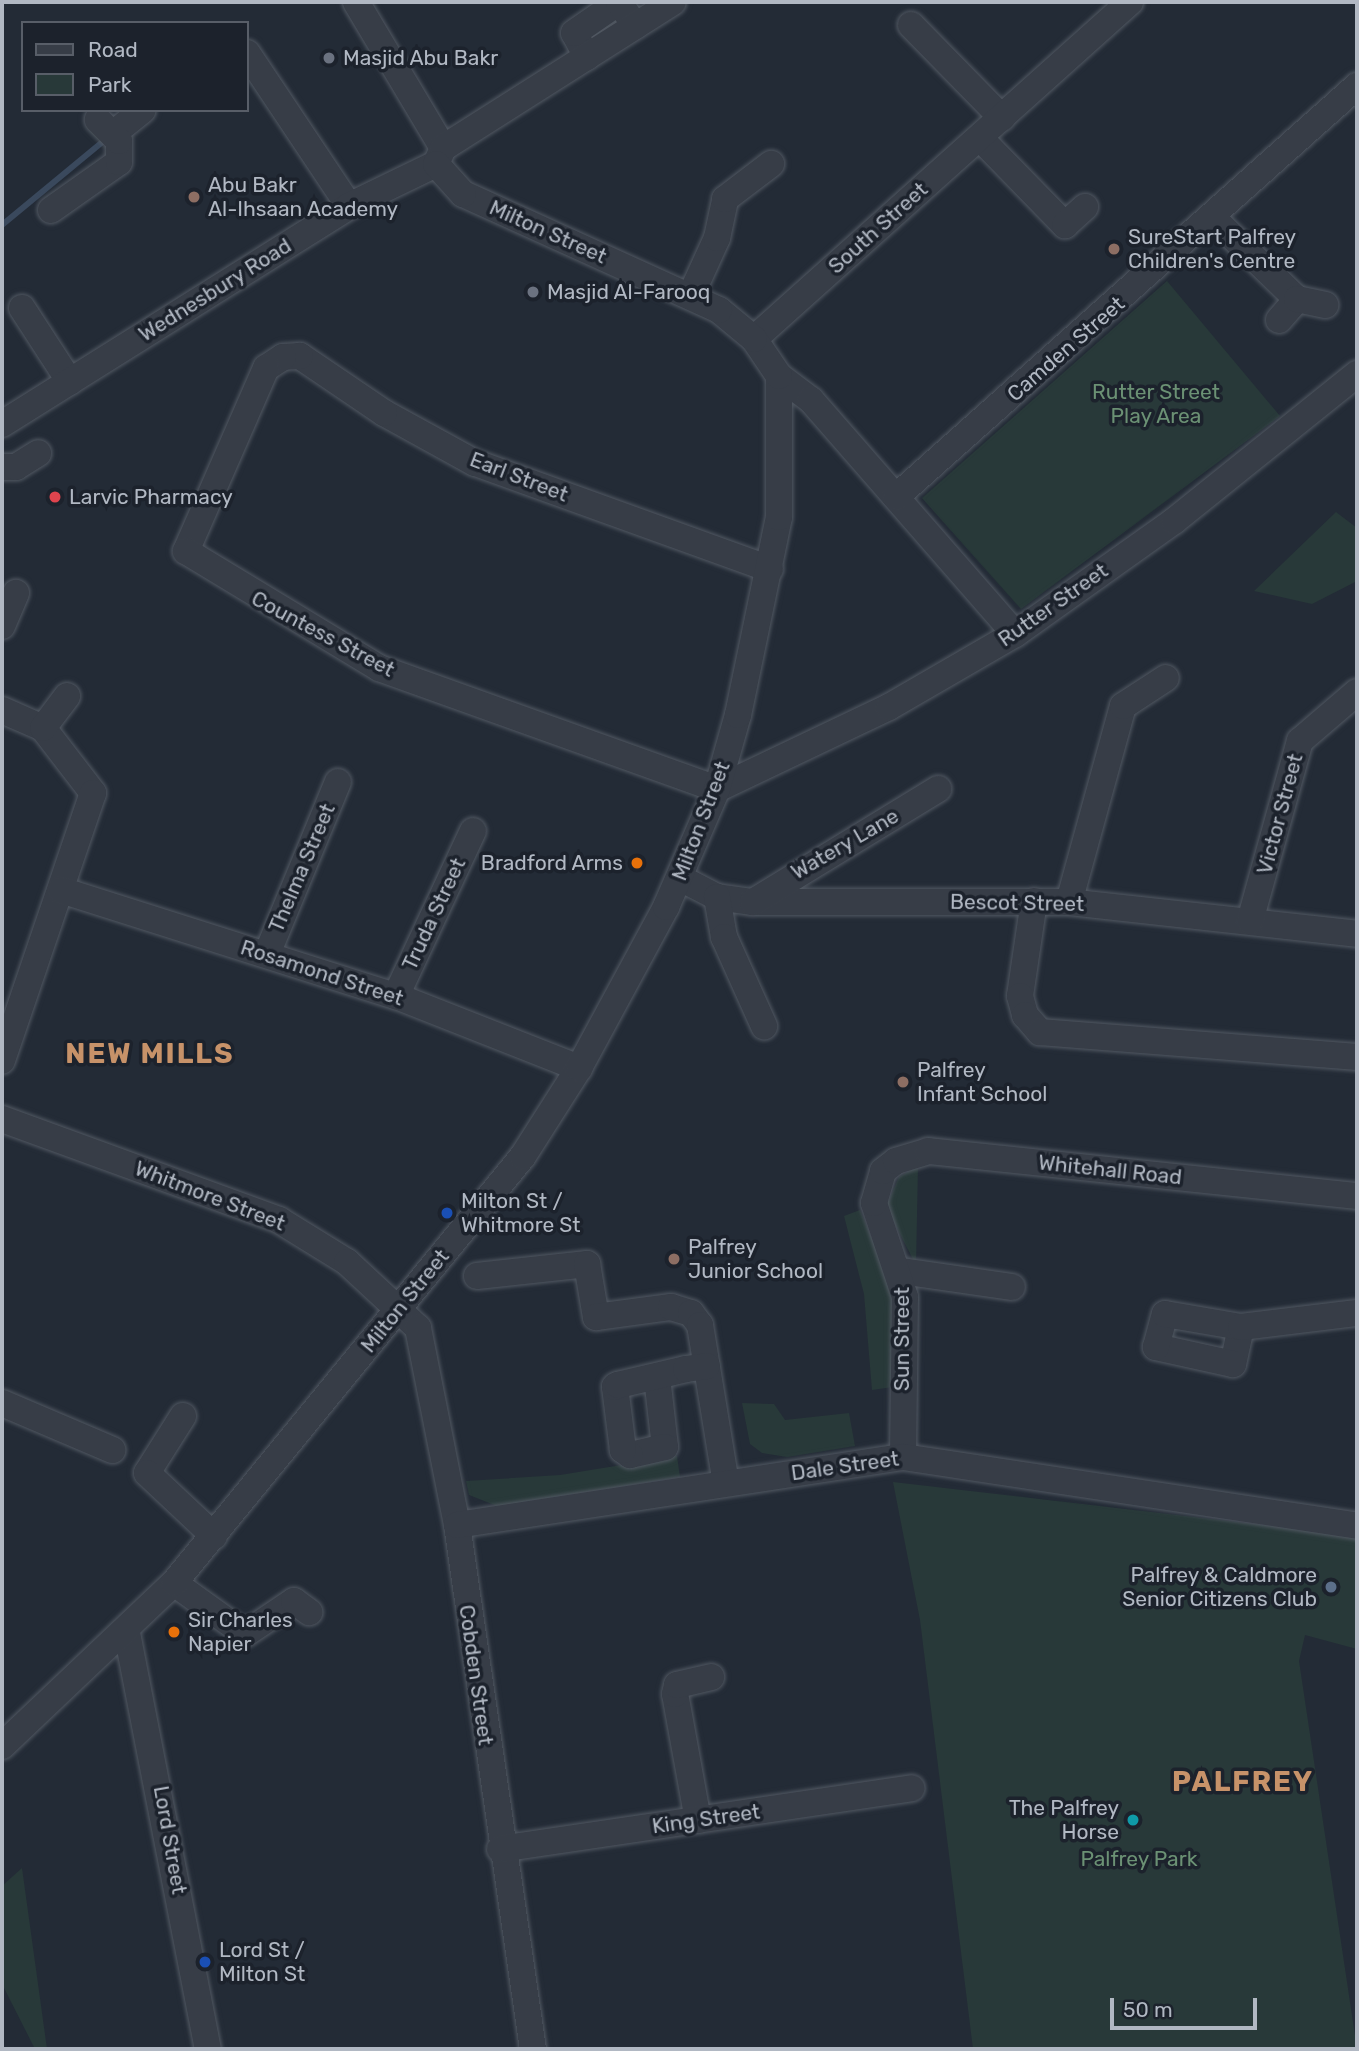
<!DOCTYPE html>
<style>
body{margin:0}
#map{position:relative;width:1359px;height:2051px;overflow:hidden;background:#232b36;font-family:Rubik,sans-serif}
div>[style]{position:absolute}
.green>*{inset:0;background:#283939}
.stream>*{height:6px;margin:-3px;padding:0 3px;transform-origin:3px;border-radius:3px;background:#3a495d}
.roads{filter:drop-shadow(0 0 2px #515862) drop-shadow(0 0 2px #515862)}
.minor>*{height:26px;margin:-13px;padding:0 13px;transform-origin:13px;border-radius:13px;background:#373d47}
.dots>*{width:19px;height:19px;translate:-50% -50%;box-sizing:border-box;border:4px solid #1c222c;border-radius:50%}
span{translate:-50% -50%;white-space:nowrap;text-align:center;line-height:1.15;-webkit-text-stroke:7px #1c222c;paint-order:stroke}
.poi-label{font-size:21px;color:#b1b8c3}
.left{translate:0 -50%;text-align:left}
.right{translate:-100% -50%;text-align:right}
.street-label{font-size:21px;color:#b1b8c3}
.park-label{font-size:21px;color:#6b9174}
.district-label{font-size:28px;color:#c79269;font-weight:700;letter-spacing:2px}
.frame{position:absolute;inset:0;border:4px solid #b1b8c3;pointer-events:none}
.legend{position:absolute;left:21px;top:21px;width:228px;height:91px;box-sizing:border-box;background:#1c222c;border:2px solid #585e68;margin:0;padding:9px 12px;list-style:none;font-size:21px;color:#b1b8c3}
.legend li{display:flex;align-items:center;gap:14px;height:35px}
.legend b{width:35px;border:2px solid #585e68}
.scale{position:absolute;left:1110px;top:1998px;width:147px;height:32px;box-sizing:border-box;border:4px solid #b1b8c3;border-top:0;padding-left:9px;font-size:21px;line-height:24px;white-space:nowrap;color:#b1b8c3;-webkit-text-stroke:5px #1c222c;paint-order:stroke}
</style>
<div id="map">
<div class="green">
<i style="clip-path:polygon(1167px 281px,1280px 416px,1021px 609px,922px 498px)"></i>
<i style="clip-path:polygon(1336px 512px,1357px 528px,1357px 581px,1312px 604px,1254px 591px)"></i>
<i style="clip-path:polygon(918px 1166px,916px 1265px,886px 1207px,899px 1177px)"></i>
<i style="clip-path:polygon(860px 1210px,893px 1290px,893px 1387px,872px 1390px,864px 1294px,844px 1216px)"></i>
<i style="clip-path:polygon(742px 1403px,774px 1404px,785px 1420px,849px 1413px,855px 1446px,787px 1457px,762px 1453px,750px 1444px)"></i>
<i style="clip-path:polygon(677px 1456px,680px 1477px,497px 1506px,469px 1495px,466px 1481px,560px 1475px)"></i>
<i style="clip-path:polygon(893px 1482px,1357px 1536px,1357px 1649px,1305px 1635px,1299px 1661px,1357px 2049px,973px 2049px,920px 1620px)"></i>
<i style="clip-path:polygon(22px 1868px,47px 2049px,35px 2049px,2px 1984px,2px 1886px)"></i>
</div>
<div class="stream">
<i style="left:2px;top:225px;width:135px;rotate:-39.6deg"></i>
</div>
<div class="roads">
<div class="minor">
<i style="left:356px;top:2px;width:170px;rotate:59.2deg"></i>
<i style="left:911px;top:25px;width:130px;rotate:45.6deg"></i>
<i style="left:247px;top:53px;width:184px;rotate:56.3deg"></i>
<i style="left:587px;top:57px;width:27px;rotate:-118deg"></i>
<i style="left:574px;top:33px;width:55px;rotate:-34.6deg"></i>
<i style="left:619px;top:2px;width:29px;rotate:56deg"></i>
<i style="left:113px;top:134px;width:38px;rotate:-39deg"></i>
<i style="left:980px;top:138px;width:122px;rotate:45.7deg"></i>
<i style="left:1065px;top:225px;width:27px;rotate:-42deg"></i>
<i style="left:51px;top:210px;width:83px;rotate:-35.2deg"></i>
<i style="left:119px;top:162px;width:21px;rotate:-90deg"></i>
<i style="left:119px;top:141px;width:30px;rotate:-135deg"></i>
<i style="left:1213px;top:218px;width:117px;rotate:44deg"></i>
<i style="left:691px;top:295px;width:63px;rotate:-65.5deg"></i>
<i style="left:717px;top:238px;width:40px;rotate:-78deg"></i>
<i style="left:725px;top:199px;width:58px;rotate:-37.3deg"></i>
<i style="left:22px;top:308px;width:88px;rotate:57deg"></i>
<i style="left:1279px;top:320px;width:28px;rotate:-49deg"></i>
<i style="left:1297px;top:299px;width:29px;rotate:12deg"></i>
<i style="left:754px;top:339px;width:505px;rotate:-41.87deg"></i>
<i style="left:779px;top:376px;width:40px;rotate:37deg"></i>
<i style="left:811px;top:400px;width:310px;rotate:48.9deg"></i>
<i style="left:2px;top:424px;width:410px;rotate:-32.1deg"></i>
<i style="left:349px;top:206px;width:97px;rotate:-25.8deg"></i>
<i style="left:436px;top:164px;width:17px;rotate:-66deg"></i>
<i style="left:443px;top:148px;width:272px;rotate:-32.4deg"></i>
<i style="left:2px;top:467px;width:14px"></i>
<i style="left:16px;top:467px;width:26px;rotate:-32deg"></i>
<i style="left:896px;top:497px;width:618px;rotate:-41.72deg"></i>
<i style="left:770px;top:569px;width:313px;rotate:-160.2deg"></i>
<i style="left:475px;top:463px;width:104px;rotate:-151.2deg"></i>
<i style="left:384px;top:413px;width:102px;rotate:-145.8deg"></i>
<i style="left:300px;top:356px;width:17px;rotate:177deg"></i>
<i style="left:283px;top:357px;width:20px;rotate:147deg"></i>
<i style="left:266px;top:368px;width:200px;rotate:113.6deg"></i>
<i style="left:186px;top:551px;width:226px;rotate:31.2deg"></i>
<i style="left:379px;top:668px;width:359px;rotate:19.7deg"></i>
<i style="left:717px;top:789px;width:191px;rotate:-25.5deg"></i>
<i style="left:889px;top:707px;width:146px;rotate:-30.1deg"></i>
<i style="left:1015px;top:634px;width:195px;rotate:-35.4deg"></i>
<i style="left:1174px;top:521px;width:235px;rotate:-38.8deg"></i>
<i style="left:2px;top:626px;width:36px;rotate:-67deg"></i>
<i style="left:2px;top:710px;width:45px;rotate:23.7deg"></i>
<i style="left:43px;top:728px;width:82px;rotate:52.4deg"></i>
<i style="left:93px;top:793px;width:283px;rotate:108.8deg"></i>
<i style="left:43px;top:728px;width:40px;rotate:-53deg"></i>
<i style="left:680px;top:878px;width:42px;rotate:27.2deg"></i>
<i style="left:717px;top:897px;width:36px;rotate:8deg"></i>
<i style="left:753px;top:902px;width:316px"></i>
<i style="left:1069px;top:902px;width:290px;rotate:6.3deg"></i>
<i style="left:61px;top:890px;width:351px;rotate:17.6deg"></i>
<i style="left:396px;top:996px;width:197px;rotate:21.5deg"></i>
<i style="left:717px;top:897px;width:41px;rotate:80.1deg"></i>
<i style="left:724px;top:937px;width:98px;rotate:65.8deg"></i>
<i style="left:1034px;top:901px;width:96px;rotate:98.4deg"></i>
<i style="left:1020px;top:996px;width:20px;rotate:75deg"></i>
<i style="left:1025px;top:1015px;width:23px;rotate:49deg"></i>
<i style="left:1040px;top:1032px;width:318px;rotate:4.5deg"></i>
<i style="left:753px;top:902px;width:217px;rotate:-31.4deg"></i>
<i style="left:1069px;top:902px;width:203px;rotate:-74.6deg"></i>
<i style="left:1123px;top:706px;width:51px;rotate:-33.1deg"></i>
<i style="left:1250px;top:921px;width:187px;rotate:-74.5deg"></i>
<i style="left:1300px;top:741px;width:75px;rotate:-40.7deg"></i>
<i style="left:267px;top:954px;width:186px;rotate:-67.6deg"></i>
<i style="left:396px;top:996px;width:182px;rotate:-65deg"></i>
<i style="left:2px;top:1119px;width:295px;rotate:20deg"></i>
<i style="left:279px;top:1220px;width:80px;rotate:31.7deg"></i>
<i style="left:347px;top:1262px;width:97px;rotate:42.9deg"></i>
<i style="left:418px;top:1328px;width:201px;rotate:78.8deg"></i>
<i style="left:457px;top:1525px;width:529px;rotate:81.75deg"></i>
<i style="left:901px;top:1271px;width:112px;rotate:8.2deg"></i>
<i style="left:477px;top:1276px;width:111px;rotate:-6.2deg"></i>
<i style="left:587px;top:1264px;width:54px;rotate:80.4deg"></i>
<i style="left:596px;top:1317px;width:76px;rotate:-7.6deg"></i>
<i style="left:671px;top:1307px;width:21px;rotate:17deg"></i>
<i style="left:691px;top:1313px;width:15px;rotate:53deg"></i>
<i style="left:700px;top:1325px;width:160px;rotate:80.7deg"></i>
<i style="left:1241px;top:1327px;width:38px;rotate:102deg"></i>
<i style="left:1233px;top:1364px;width:79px;rotate:-167.6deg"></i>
<i style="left:1156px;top:1347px;width:34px;rotate:-75deg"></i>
<i style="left:1165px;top:1314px;width:77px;rotate:9.7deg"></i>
<i style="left:1241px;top:1327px;width:117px;rotate:-6.9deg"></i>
<i style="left:657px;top:1377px;width:70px;rotate:83.5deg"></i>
<i style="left:665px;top:1447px;width:36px;rotate:167deg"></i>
<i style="left:630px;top:1455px;width:9px;rotate:-144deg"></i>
<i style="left:623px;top:1450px;width:64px;rotate:-97.2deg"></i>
<i style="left:615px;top:1387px;width:4px;rotate:-34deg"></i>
<i style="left:618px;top:1385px;width:70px;rotate:-13.2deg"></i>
<i style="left:686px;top:1369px;width:21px;rotate:-8deg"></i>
<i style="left:2px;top:1403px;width:120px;rotate:23.1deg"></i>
<i style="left:183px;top:1416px;width:67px;rotate:122.3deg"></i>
<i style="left:147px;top:1473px;width:92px;rotate:43.2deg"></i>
<i style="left:903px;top:1457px;width:160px;rotate:-89.3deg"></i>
<i style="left:905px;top:1297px;width:99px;rotate:-108.3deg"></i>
<i style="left:874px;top:1203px;width:33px;rotate:-74deg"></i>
<i style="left:883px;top:1171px;width:16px;rotate:-38deg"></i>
<i style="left:896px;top:1161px;width:34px;rotate:-17deg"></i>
<i style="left:928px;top:1151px;width:431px;rotate:6deg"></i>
<i style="left:457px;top:1525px;width:451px;rotate:-8.7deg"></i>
<i style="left:903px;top:1457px;width:459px;rotate:8.6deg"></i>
<i style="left:174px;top:1583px;width:87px;rotate:35.7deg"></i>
<i style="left:245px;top:1634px;width:59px;rotate:-34deg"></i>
<i style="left:294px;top:1601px;width:19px;rotate:36deg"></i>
<i style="left:127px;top:1633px;width:424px;rotate:79deg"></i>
<i style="left:2px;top:1746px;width:237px;rotate:-43.5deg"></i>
<i style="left:174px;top:1583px;width:551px;rotate:-50.74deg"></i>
<i style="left:523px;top:1156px;width:104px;rotate:-57.5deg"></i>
<i style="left:579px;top:1068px;width:183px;rotate:-61.6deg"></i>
<i style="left:666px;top:907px;width:129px;rotate:-66.6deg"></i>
<i style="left:717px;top:789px;width:77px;rotate:-74.2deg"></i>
<i style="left:738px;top:715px;width:202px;rotate:-78.3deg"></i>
<i style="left:779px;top:517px;width:141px;rotate:-90deg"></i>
<i style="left:779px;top:376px;width:45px;rotate:-124deg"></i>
<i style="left:754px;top:339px;width:45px;rotate:-140.4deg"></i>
<i style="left:719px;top:310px;width:281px;rotate:-155.6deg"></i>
<i style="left:463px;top:194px;width:40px;rotate:-132deg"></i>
<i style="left:698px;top:1820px;width:128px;rotate:-100.3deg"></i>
<i style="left:675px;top:1694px;width:9px;rotate:-77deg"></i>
<i style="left:677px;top:1685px;width:35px;rotate:-13deg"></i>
<i style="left:500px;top:1849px;width:416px;rotate:-8.4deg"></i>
</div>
</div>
<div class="dots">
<i style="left:329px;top:58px;background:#6b7280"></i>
<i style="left:194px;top:197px;background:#8d6e63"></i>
<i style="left:1114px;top:249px;background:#8d6e63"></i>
<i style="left:533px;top:292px;background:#6b7280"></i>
<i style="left:55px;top:497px;background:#e0444e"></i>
<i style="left:637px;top:863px;background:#e8710a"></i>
<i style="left:903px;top:1082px;background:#8d6e63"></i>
<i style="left:447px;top:1213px;background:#1a4fb4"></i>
<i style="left:674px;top:1259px;background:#8d6e63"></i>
<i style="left:1331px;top:1587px;background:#5c6f8a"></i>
<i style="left:174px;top:1632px;background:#e8710a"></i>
<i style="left:1133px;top:1820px;background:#0f9aa8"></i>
<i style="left:205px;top:1962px;background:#1a4fb4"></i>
</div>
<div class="poi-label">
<span class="left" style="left:343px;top:58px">Masjid Abu Bakr</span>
<span class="left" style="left:208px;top:197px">Abu Bakr<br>Al-Ihsaan Academy</span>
<span class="left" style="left:1128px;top:249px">SureStart Palfrey<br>Children's Centre</span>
<span class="left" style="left:547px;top:292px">Masjid Al-Farooq</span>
<span class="left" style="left:69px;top:497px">Larvic Pharmacy</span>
<span class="right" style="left:623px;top:863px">Bradford Arms</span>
<span class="left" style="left:917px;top:1082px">Palfrey<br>Infant School</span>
<span class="left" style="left:461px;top:1213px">Milton St /<br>Whitmore St</span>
<span class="left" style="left:688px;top:1259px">Palfrey<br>Junior School</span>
<span class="right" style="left:1317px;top:1587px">Palfrey &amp; Caldmore<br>Senior Citizens Club</span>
<span class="left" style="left:188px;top:1632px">Sir Charles<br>Napier</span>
<span class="right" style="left:1119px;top:1820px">The Palfrey<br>Horse</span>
<span class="left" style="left:219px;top:1962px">Lord St /<br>Milton St</span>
</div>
<div class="street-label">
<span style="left:878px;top:228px;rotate:-42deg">South Street</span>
<span style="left:548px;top:232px;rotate:24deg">Milton Street</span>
<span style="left:215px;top:290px;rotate:-32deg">Wednesbury Road</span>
<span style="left:1066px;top:349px;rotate:-41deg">Camden Street</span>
<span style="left:519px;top:477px;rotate:21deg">Earl Street</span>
<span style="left:1053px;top:605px;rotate:-35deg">Rutter Street</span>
<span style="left:323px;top:634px;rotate:28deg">Countess Street</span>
<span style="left:1280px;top:814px;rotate:-75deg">Victor Street</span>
<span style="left:701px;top:821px;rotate:-69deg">Milton Street</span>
<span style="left:845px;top:844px;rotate:-30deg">Watery Lane</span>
<span style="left:302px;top:868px;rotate:-67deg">Thelma Street</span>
<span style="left:1017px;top:903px;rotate:1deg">Bescot Street</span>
<span style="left:434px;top:914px;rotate:-65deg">Truda Street</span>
<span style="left:322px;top:973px;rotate:18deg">Rosamond Street</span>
<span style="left:1110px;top:1170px;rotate:6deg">Whitehall Road</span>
<span style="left:210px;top:1196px;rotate:21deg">Whitmore Street</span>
<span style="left:405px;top:1301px;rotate:-51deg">Milton Street</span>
<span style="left:902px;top:1339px;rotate:-90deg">Sun Street</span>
<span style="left:845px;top:1466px;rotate:-8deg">Dale Street</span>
<span style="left:476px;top:1675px;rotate:82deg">Cobden Street</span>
<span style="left:706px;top:1819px;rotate:-8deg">King Street</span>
<span style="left:170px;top:1840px;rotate:80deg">Lord Street</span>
</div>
<div class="park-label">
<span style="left:1156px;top:404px">Rutter Street<br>Play Area</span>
<span style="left:1139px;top:1859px">Palfrey Park</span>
</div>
<div class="district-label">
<span style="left:150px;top:1054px">NEW MILLS</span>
<span style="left:1243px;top:1782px">PALFREY</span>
</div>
<div class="frame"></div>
<ul class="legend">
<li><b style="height:9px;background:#373d47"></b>Road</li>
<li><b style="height:19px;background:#283939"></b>Park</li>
</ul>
<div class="scale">50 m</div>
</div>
